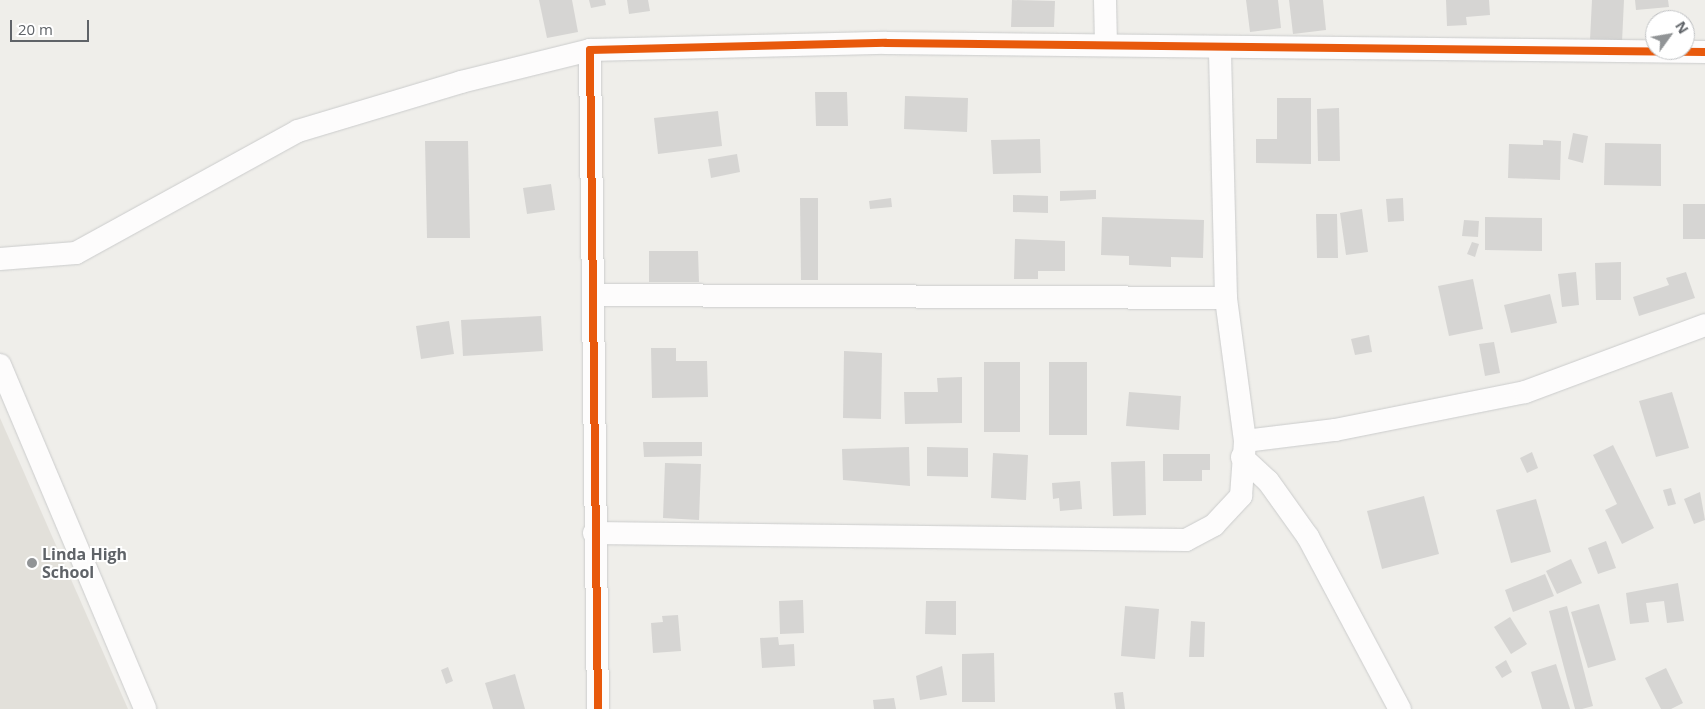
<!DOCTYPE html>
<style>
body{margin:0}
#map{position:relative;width:1705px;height:709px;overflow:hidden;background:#efeeea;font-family:"Open Sans",sans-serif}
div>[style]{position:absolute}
.education>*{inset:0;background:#e2e0da}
.building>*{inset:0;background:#d6d5d3}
.roads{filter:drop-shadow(0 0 1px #cbcccc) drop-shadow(0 0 1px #cbcccc)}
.street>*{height:22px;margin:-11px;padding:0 11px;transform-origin:11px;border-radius:11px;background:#fdfcfc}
.cycleway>*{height:8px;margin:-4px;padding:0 4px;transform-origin:4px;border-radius:4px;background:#e8590c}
.dots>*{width:14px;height:14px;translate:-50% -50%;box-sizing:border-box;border:2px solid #fff;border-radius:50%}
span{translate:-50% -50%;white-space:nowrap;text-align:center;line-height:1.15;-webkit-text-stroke:4px #fff;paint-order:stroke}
.poi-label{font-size:16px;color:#5f6368;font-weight:700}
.left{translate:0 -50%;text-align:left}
.north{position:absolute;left:1645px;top:10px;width:50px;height:50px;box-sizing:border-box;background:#fff;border:1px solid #bfc1c3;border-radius:50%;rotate:58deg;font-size:14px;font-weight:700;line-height:20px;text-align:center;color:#5f6368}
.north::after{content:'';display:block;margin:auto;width:18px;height:22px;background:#919496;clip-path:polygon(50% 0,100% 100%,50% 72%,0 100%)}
.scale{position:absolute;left:10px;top:20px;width:79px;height:22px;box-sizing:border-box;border:2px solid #5f6368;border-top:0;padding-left:6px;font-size:15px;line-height:18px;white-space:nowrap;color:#5f6368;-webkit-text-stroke:4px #fff;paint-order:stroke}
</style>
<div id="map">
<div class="education">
<i style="clip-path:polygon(0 418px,128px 709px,0 709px)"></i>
</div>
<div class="building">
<i style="clip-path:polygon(539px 0,572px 0,578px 32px,547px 38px)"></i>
<i style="clip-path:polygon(589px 0,605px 0,606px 5px,591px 8px)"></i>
<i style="clip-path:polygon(627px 0,648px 0,650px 11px,629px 14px)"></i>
<i style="clip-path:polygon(1012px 0,1055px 1px,1054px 27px,1011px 27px)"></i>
<i style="clip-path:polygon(1246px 0,1278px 0,1281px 28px,1250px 32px)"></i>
<i style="clip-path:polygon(1289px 0,1323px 0,1326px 30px,1293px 34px)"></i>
<i style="clip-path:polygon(1446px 0,1489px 0,1490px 15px,1466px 17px,1467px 25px,1447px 26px)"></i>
<i style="clip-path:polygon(1592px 0,1624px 0,1622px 42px,1590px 40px)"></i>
<i style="clip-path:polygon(1635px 0,1668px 0,1669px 7px,1636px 10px)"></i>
<i style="clip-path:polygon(815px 92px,847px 92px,848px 126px,816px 126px)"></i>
<i style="clip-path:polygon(905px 96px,968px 98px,967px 132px,904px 129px)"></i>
<i style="clip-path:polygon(1277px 98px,1311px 98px,1311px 164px,1256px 163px,1256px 139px,1277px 139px)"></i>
<i style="clip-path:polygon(1339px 108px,1340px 161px,1318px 161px,1317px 109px)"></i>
<i style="clip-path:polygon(718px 111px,722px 146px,658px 154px,654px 118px)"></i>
<i style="clip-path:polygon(1573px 133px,1588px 136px,1583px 163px,1568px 159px)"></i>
<i style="clip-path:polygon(1040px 139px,1041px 173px,993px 174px,991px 140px)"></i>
<i style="clip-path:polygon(1543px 140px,1561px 141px,1560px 180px,1508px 178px,1509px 144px,1543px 145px)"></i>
<i style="clip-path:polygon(425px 141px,468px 141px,470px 238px,427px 238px)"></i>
<i style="clip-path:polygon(1605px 143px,1661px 144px,1661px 186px,1604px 185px)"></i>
<i style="clip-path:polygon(737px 154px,740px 172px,711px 178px,708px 159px)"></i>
<i style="clip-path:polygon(551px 184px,555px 210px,527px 214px,523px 188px)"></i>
<i style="clip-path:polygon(1096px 190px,1096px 199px,1060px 201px,1060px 191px)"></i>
<i style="clip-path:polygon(1013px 195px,1048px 196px,1048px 213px,1013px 212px)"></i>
<i style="clip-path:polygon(800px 198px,818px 198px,818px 280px,801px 280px)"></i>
<i style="clip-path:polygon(891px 198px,892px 207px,870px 209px,869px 201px)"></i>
<i style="clip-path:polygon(1403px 198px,1404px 221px,1388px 222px,1386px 199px)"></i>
<i style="clip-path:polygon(1683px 204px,1705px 204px,1705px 239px,1683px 239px)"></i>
<i style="clip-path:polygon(1362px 209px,1368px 252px,1346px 255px,1340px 213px)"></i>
<i style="clip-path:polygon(1316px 214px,1337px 214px,1338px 258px,1317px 258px)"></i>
<i style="clip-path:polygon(1102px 217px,1204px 220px,1203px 258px,1171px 257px,1171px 267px,1129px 265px,1129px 256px,1101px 255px)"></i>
<i style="clip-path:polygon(1485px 217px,1542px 218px,1542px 251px,1485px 250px)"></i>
<i style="clip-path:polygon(1464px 220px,1479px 221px,1478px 237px,1462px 236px)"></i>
<i style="clip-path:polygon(1015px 239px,1065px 241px,1065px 271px,1038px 271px,1038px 279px,1014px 279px)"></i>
<i style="clip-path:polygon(1472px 242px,1479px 244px,1475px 257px,1467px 254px)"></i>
<i style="clip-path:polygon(649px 251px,698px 251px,699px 282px,649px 282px)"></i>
<i style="clip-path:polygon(1621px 262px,1621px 300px,1596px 300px,1595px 263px)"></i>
<i style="clip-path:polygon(1576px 272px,1579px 305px,1562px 307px,1558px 274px)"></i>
<i style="clip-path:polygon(1686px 272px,1695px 298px,1639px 316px,1633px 297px,1669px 285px,1666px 278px)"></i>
<i style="clip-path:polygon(1473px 279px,1483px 329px,1449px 336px,1438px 286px)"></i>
<i style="clip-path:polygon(1550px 294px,1557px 323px,1511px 333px,1504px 305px)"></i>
<i style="clip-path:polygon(541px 316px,543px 351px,463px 356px,461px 320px)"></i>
<i style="clip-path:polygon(449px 321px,454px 354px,421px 359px,416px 326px)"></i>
<i style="clip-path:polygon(1369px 335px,1372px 352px,1355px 355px,1351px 339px)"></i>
<i style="clip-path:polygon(1494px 342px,1500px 373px,1485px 376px,1479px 344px)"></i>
<i style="clip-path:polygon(651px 348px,676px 348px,676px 361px,707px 361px,708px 397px,652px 398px)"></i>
<i style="clip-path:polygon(844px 351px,882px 353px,881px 419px,843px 418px)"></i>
<i style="clip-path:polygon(984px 362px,1020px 362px,1020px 432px,984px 432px)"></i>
<i style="clip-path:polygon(1049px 362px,1087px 362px,1087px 435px,1049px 435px)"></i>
<i style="clip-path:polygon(962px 377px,962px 423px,905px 424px,904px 392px,938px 392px,937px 378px)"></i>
<i style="clip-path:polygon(1129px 392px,1181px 396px,1179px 430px,1126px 426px)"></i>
<i style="clip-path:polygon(1672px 392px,1689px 448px,1656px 457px,1639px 401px)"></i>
<i style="clip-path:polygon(643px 442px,702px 442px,702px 456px,644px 457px)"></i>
<i style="clip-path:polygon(1613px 445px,1654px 528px,1622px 544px,1605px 510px,1617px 504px,1593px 455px)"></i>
<i style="clip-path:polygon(909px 447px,910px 486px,843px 480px,842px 449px)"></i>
<i style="clip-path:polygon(927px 447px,968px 448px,968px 477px,927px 476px)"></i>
<i style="clip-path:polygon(1532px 452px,1538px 468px,1527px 473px,1520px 458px)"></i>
<i style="clip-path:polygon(993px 453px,1028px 455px,1026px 500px,991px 498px)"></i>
<i style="clip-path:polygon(1163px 454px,1210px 454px,1210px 470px,1202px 470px,1202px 481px,1163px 481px)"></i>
<i style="clip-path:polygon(1145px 461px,1146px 515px,1113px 516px,1111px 462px)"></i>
<i style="clip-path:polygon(665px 463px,701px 464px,699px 520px,663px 518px)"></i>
<i style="clip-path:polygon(1080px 481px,1082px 509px,1060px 511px,1059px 498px,1053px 499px,1052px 483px)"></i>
<i style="clip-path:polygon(1671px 488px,1676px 504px,1668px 506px,1663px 490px)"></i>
<i style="clip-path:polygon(1700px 492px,1705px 520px,1694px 524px,1684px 499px)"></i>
<i style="clip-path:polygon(1424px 496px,1439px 554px,1382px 569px,1367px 511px)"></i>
<i style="clip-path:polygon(1536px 499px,1551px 552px,1511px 563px,1496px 510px)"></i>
<i style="clip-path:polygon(1606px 541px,1616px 568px,1598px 574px,1588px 548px)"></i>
<i style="clip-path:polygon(1571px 559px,1582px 583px,1557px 594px,1546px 571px)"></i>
<i style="clip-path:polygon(1545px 574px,1554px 596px,1513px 612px,1505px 590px)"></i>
<i style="clip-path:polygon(1678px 583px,1684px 621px,1667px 623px,1664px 601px,1646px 603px,1649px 622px,1630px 624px,1626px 593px)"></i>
<i style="clip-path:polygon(803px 600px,804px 633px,780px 634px,779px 601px)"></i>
<i style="clip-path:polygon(926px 601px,956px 601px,956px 635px,925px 634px)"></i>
<i style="clip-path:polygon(1599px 604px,1616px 660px,1588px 668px,1571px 612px)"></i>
<i style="clip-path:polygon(1125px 606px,1159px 609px,1155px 659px,1121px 656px)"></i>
<i style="clip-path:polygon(1567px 606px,1593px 706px,1582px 709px,1575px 709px,1549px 611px)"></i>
<i style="clip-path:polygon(678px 615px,681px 651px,653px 653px,651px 623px,663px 622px,662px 616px)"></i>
<i style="clip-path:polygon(1510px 617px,1527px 644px,1511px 654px,1494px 627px)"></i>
<i style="clip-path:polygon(1191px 621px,1205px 622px,1204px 657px,1189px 657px)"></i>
<i style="clip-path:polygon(778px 637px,779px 645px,794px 644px,795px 666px,762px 668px,760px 638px)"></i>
<i style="clip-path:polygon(994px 653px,995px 702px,962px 702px,962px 654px)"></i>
<i style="clip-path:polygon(1506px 660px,1512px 672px,1502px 678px,1495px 667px)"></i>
<i style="clip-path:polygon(1556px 664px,1570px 709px,1542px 709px,1531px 672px)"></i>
<i style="clip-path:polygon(942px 666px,947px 695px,920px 700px,916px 676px)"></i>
<i style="clip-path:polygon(448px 667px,453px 681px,446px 684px,441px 670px)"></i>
<i style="clip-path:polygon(1666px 668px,1683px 703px,1671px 709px,1661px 709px,1645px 678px)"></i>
<i style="clip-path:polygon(515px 674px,525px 709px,493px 709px,485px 683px)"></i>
<i style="clip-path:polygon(1123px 692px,1125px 709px,1116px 709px,1114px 693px)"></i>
<i style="clip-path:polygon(894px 698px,896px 709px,874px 709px,873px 700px)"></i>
</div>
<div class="roads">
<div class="street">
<i style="left:1105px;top:0;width:45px;rotate:88.7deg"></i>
<i style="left:0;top:259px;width:76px;rotate:-4.5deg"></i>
<i style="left:76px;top:253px;width:253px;rotate:-28.8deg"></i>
<i style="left:298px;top:131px;width:170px;rotate:-16.7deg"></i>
<i style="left:461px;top:82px;width:133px;rotate:-13.9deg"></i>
<i style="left:595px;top:295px;width:631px;rotate:0.27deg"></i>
<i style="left:0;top:365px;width:373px;rotate:67.1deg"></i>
<i style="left:1245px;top:441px;width:91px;rotate:-7deg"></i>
<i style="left:1335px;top:430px;width:194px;rotate:-11.3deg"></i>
<i style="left:1525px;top:392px;width:192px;rotate:-20.4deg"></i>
<i style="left:1242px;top:457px;width:35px;rotate:43deg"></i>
<i style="left:1268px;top:481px;width:69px;rotate:54.5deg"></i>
<i style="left:1308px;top:537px;width:195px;rotate:61.9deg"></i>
<i style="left:594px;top:533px;width:592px;rotate:0.68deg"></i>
<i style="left:1186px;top:540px;width:32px;rotate:-28deg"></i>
<i style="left:1214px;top:525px;width:40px;rotate:-47deg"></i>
<i style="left:1241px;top:496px;width:55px;rotate:-85.8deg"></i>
<i style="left:1245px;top:441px;width:144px;rotate:-97.6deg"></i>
<i style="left:1226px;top:298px;width:251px;rotate:-91.4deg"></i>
<i style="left:598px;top:709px;width:659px;rotate:-90.7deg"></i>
<i style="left:590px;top:50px;width:296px;rotate:-1.4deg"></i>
<i style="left:886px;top:43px;width:819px;rotate:0.63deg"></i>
</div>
</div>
<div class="cycleway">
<i style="left:598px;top:709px;width:659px;rotate:-90.7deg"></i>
<i style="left:590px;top:50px;width:296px;rotate:-1.4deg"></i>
<i style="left:886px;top:43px;width:819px;rotate:0.63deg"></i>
</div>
<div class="dots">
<i style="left:32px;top:563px;background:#919496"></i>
</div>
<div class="poi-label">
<span class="left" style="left:42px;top:563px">Linda High<br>School</span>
</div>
<div class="north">N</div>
<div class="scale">20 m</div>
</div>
